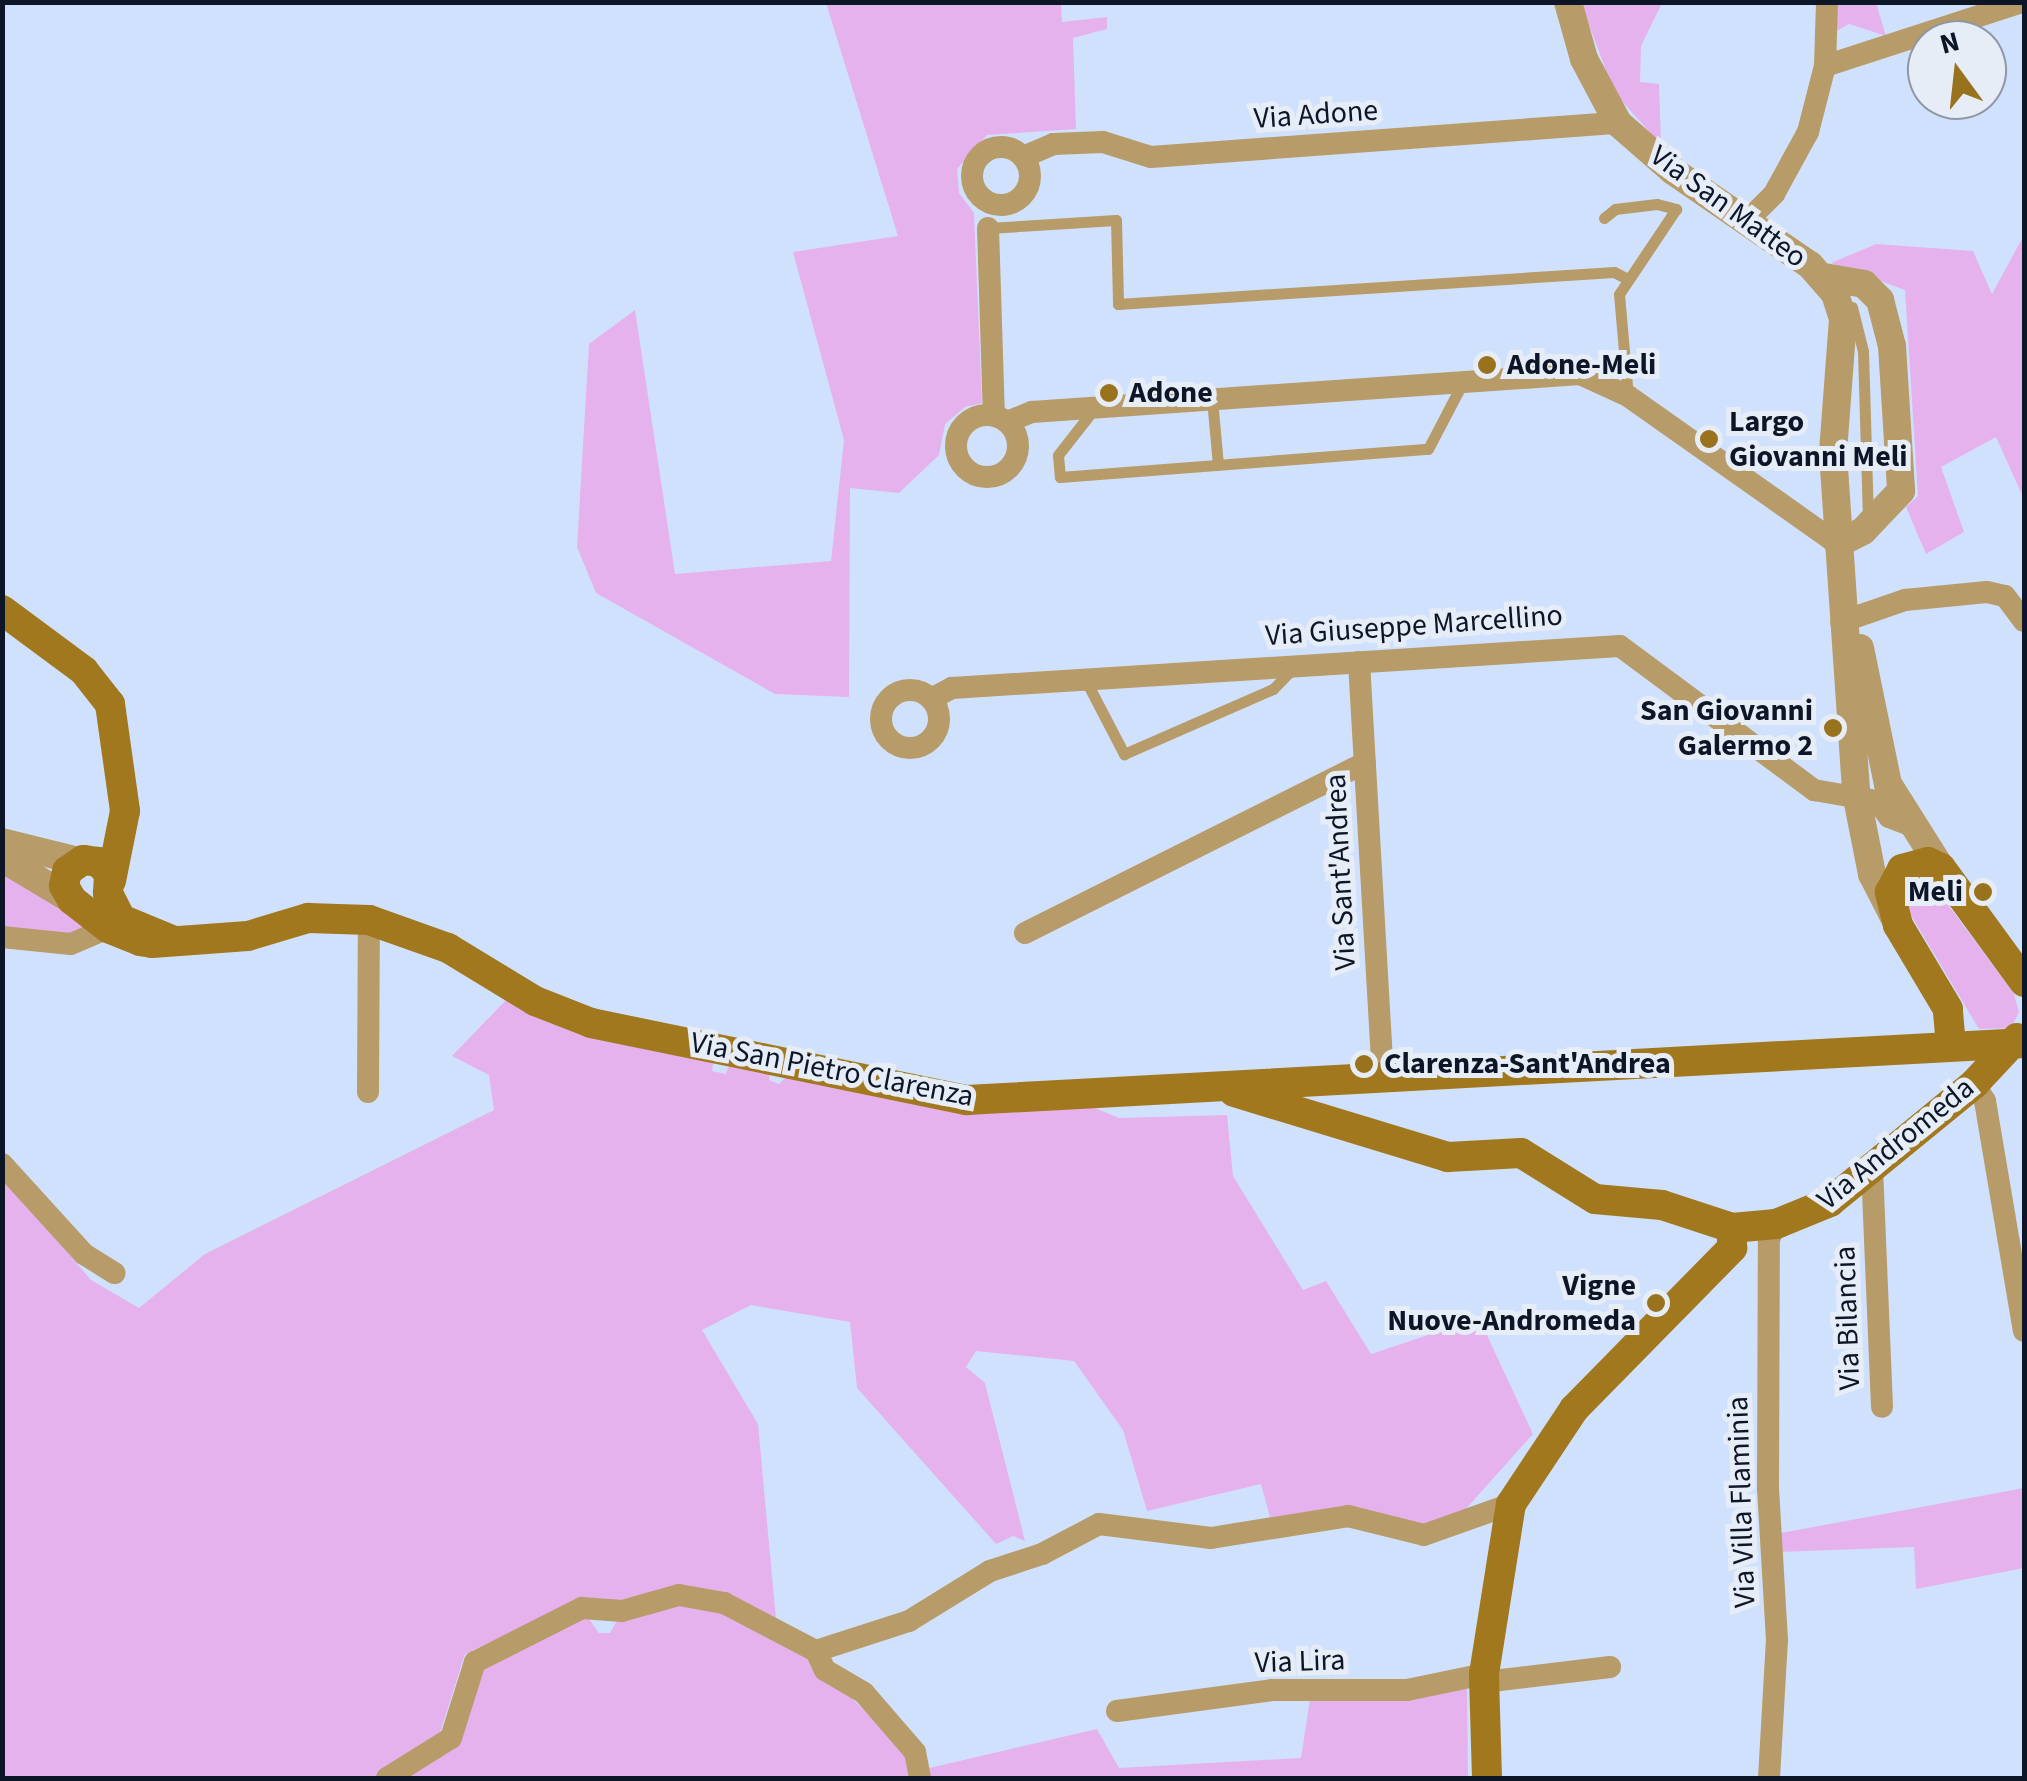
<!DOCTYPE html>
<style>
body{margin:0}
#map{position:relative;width:2027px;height:1781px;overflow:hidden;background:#d0e1fe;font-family:"Source Sans 3",sans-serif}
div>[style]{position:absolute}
.green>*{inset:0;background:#e6b2ee}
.service>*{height:11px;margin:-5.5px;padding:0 5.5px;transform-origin:5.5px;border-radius:5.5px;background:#b79b68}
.minor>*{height:22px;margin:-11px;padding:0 11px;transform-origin:11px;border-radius:11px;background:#b79b68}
.minor>.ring{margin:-11px;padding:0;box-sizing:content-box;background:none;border:22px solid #b79b68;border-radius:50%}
.tertiary>*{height:28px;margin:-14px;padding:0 14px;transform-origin:14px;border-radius:14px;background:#b79b68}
.secondary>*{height:30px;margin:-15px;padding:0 15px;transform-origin:15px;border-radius:15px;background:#a1781d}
.dots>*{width:28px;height:28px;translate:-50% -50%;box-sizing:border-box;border:5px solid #e7edf7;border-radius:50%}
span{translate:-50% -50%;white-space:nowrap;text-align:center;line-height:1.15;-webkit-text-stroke:10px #e7edf7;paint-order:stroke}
.street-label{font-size:30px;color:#0d1627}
.poi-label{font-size:30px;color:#0d1627;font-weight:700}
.left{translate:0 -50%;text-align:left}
.right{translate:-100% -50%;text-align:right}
.frame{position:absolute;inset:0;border:5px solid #0d1627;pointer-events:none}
.north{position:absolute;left:1907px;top:20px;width:100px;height:100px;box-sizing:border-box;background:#e7edf7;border:2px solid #9097a4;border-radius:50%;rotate:345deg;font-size:28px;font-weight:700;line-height:40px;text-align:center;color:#0d1627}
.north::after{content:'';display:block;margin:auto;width:35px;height:45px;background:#99721e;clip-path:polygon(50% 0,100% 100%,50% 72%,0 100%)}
</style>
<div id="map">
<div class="green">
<i style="clip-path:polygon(826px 3px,1061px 3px,1062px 22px,1107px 17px,1107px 29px,1073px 38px,1076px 129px,987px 135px,957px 169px,959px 193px,974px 213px,982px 403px,965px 407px,945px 424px,939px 455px,899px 493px,850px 488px,849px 697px,775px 694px,596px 593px,577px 547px,589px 344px,635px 310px,675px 574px,831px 561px,844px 440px,793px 252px,898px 236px)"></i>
<i style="clip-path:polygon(1581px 3px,1662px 3px,1641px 46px,1640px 82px,1659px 84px,1661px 145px,1614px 92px)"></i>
<i style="clip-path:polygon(1834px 3px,1876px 3px,1886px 36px,1849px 24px,1833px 33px)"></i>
<i style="clip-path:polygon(2024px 235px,2024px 499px,1996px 437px,1941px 467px,1964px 532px,1926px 554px,1906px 507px,1918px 496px,1905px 290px,1831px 263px,1876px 244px,1973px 251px,1992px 294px)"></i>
<i style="clip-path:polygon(2px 867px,98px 927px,66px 937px,3px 930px)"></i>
<i style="clip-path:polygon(1929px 879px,2014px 994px,2019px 1012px,2011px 1028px,1979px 1029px,1903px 902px,1912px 881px)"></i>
<i style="clip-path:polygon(509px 997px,714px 1058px,712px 1071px,726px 1074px,730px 1062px,770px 1071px,769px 1080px,779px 1084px,789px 1074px,1090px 1106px,1119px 1118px,1227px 1115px,1233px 1176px,1303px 1290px,1326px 1281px,1371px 1354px,1479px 1318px,1533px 1434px,1464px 1511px,1419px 1529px,1271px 1521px,1261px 1484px,1147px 1511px,1123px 1430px,1074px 1361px,976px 1351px,966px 1367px,985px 1383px,1025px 1541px,1013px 1536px,996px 1544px,857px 1388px,850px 1322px,751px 1305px,702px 1330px,758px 1424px,776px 1619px,634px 1600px,578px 1601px,465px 1654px,440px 1733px,376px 1778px,3px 1778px,2px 1176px,91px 1280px,139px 1308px,205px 1254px,494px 1110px,489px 1075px,452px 1056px)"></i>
<i style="clip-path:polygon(2024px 1488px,2024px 1568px,1916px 1589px,1914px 1547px,1778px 1552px,1781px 1533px)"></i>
<i style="clip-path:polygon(681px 1602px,727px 1611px,807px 1655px,925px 1769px,1097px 1729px,1119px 1768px,1301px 1758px,1310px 1699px,1467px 1685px,1468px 1778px,393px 1778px,459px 1739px,484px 1664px,586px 1615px,599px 1633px,610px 1633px,618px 1619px)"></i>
</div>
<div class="service">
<i style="left:1604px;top:218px;width:14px;rotate:-39deg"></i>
<i style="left:1615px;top:209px;width:42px;rotate:-6.8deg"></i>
<i style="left:1657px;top:204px;width:20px;rotate:15deg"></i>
<i style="left:1676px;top:209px;width:102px;rotate:123.8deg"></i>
<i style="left:1619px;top:294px;width:102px;rotate:85deg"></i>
<i style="left:988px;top:228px;width:128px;rotate:-3.6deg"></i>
<i style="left:1116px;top:220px;width:84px;rotate:88.6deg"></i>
<i style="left:1118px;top:304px;width:497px;rotate:-3.7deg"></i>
<i style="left:1614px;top:272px;width:16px;rotate:27deg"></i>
<i style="left:1852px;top:307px;width:45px;rotate:76deg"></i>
<i style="left:1863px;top:351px;width:171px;rotate:88.3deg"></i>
<i style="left:1212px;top:399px;width:66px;rotate:84.8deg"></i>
<i style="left:1094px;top:409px;width:58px;rotate:128deg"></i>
<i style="left:1058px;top:455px;width:22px;rotate:85deg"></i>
<i style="left:1060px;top:477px;width:369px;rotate:-4.4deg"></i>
<i style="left:1428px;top:449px;width:76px;rotate:-62.4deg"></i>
<i style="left:1085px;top:679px;width:85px;rotate:62.5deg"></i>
<i style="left:1124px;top:754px;width:163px;rotate:-23.6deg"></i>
<i style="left:1273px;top:689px;width:29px;rotate:-46deg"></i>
</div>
<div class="minor">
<i style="left:1825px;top:66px;width:207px;rotate:-18deg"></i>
<i class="ring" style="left:972px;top:147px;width:36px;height:36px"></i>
<i style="left:1023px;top:157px;width:33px;rotate:-23deg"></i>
<i style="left:1053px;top:144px;width:50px;rotate:-2.3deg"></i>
<i style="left:1103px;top:142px;width:50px;rotate:17.4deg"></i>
<i style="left:1151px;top:157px;width:468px;rotate:-4.2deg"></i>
<i style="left:1746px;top:222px;width:40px;rotate:-45deg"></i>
<i style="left:1774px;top:194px;width:71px;rotate:-61.3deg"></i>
<i style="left:1808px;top:132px;width:68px;rotate:-75.6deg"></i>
<i style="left:1825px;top:66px;width:64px;rotate:-88.2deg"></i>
<i style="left:988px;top:228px;width:188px;rotate:88.2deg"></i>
<i class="ring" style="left:956px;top:415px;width:40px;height:40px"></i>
<i style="left:1007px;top:422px;width:27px;rotate:-22deg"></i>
<i style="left:1032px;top:412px;width:549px;rotate:-3.97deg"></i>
<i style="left:1580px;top:374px;width:53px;rotate:24.6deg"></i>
<i style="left:1628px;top:396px;width:257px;rotate:35.2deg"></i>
<i style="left:1841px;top:622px;width:68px;rotate:-19deg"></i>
<i style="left:1905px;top:600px;width:82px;rotate:-5.6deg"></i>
<i style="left:1987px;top:592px;width:18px;rotate:13deg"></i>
<i style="left:2005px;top:596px;width:31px;rotate:53deg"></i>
<i style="left:1359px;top:662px;width:418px;rotate:86.7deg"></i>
<i class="ring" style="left:881px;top:690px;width:36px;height:36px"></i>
<i style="left:931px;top:699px;width:24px;rotate:-28deg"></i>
<i style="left:952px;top:688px;width:669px;rotate:-3.6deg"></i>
<i style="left:1620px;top:646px;width:242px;rotate:36.6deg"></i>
<i style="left:1814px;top:790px;width:64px;rotate:9.9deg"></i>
<i style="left:1877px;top:801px;width:20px;rotate:53deg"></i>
<i style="left:1889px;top:817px;width:25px;rotate:21deg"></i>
<i style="left:1025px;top:933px;width:380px;rotate:-26.6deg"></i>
<i style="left:2px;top:937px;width:69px;rotate:5.8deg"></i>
<i style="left:71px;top:944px;width:40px;rotate:-23.4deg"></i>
<i style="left:1974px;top:1084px;width:20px;rotate:57deg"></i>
<i style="left:1985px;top:1101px;width:233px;rotate:80.4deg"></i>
<i style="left:368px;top:1092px;width:172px;rotate:-89.7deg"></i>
<i style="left:2px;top:1164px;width:122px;rotate:47.7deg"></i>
<i style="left:84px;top:1254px;width:36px;rotate:32deg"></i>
<i style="left:1872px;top:1168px;width:239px;rotate:87.6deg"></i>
<i style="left:816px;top:1651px;width:21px;rotate:65deg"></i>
<i style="left:825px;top:1670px;width:45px;rotate:30.5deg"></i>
<i style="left:864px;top:1693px;width:78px;rotate:49.2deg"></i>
<i style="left:915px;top:1752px;width:26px;rotate:79deg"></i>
<i style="left:1484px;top:1682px;width:127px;rotate:-6.8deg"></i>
<i style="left:1117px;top:1711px;width:156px;rotate:-7.7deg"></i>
<i style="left:1272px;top:1690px;width:135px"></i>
<i style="left:1407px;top:1690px;width:79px;rotate:-11.7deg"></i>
<i style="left:387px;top:1778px;width:75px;rotate:-32deg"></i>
<i style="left:451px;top:1738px;width:80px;rotate:-72.5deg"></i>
<i style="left:475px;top:1662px;width:120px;rotate:-26.8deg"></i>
<i style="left:582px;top:1608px;width:40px;rotate:4.3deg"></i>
<i style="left:622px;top:1611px;width:59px;rotate:-15.7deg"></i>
<i style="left:679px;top:1595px;width:46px;rotate:10.1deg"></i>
<i style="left:724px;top:1603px;width:104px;rotate:27.6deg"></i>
<i style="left:816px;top:1651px;width:98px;rotate:-17.9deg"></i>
<i style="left:909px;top:1621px;width:95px;rotate:-31.7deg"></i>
<i style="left:990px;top:1571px;width:55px;rotate:-18.1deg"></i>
<i style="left:1042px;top:1554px;width:64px;rotate:-27.8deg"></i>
<i style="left:1099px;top:1524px;width:113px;rotate:7.1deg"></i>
<i style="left:1211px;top:1538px;width:139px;rotate:-9.1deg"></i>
<i style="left:1348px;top:1516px;width:78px;rotate:14deg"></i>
<i style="left:1424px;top:1535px;width:92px;rotate:-19.6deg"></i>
<i style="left:1769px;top:1778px;width:138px;rotate:-86.7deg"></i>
<i style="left:1777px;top:1640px;width:152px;rotate:-93.4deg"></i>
<i style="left:1768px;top:1488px;width:249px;rotate:-89.8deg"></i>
<i style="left:1769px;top:1239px;width:17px;rotate:-65deg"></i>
</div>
<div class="tertiary">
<i style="left:1568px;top:2px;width:59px;rotate:74.3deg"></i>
<i style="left:1584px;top:59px;width:72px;rotate:62deg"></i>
<i style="left:1618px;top:123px;width:73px;rotate:41.1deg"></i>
<i style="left:1673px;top:171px;width:166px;rotate:34.5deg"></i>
<i style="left:1810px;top:265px;width:38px;rotate:49deg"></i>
<i style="left:1835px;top:294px;width:26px;rotate:72deg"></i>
<i style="left:1843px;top:319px;width:134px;rotate:94.3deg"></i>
<i style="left:1833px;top:453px;width:341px;rotate:86.1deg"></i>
<i style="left:1856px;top:793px;width:83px;rotate:78.8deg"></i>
<i style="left:1872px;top:874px;width:51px;rotate:62.9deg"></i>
<i style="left:1824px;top:277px;width:41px;rotate:9.9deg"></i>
<i style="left:1864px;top:284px;width:23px;rotate:45deg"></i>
<i style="left:1880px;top:300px;width:48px;rotate:75.4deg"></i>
<i style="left:1892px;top:346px;width:145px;rotate:86.4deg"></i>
<i style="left:1901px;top:491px;width:55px;rotate:133.5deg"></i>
<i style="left:1863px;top:531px;width:28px;rotate:153deg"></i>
<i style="left:1860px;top:648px;width:139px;rotate:78.4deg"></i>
<i style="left:1888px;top:784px;width:99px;rotate:57.8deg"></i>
<i style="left:2px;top:842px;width:79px;rotate:13.9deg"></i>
<i style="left:2px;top:858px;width:82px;rotate:31deg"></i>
</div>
<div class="secondary">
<i style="left:2px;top:610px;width:102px;rotate:36.6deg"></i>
<i style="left:84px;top:671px;width:42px;rotate:51.8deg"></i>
<i style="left:110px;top:704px;width:108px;rotate:82deg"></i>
<i style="left:125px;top:811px;width:71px;rotate:101.3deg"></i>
<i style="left:172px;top:940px;width:55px;rotate:-157.6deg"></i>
<i style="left:121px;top:919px;width:29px;rotate:-117deg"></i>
<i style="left:108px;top:893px;width:20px;rotate:-87deg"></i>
<i style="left:109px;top:873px;width:16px;rotate:-135deg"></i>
<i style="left:98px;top:862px;width:15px;rotate:-172deg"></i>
<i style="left:83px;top:860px;width:19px;rotate:145deg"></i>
<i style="left:67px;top:871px;width:15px;rotate:101deg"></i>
<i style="left:64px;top:886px;width:16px;rotate:60deg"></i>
<i style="left:72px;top:900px;width:46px;rotate:37.9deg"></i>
<i style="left:108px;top:928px;width:35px;rotate:22deg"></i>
<i style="left:140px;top:941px;width:12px;rotate:9deg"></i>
<i style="left:152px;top:943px;width:96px;rotate:-4.2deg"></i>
<i style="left:248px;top:936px;width:63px;rotate:-16.7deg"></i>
<i style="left:308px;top:918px;width:61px;rotate:1.9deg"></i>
<i style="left:369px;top:920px;width:84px;rotate:19.5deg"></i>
<i style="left:448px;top:948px;width:102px;rotate:31.3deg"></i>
<i style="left:535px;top:1001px;width:60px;rotate:21.4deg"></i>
<i style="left:591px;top:1023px;width:384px;rotate:11.6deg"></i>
<i style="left:967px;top:1100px;width:1059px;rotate:-3.09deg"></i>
<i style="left:1951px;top:1046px;width:37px;rotate:-95deg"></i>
<i style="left:1948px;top:1009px;width:98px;rotate:-120.8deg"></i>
<i style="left:1898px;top:925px;width:34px;rotate:-104deg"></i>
<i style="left:1890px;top:892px;width:26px;rotate:-62deg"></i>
<i style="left:1902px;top:869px;width:27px;rotate:-15deg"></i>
<i style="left:1928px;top:862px;width:14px;rotate:25deg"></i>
<i style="left:1941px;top:868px;width:141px;rotate:53.9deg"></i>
<i style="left:1234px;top:1092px;width:224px;rotate:16.9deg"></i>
<i style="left:1448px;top:1157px;width:73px;rotate:-3.1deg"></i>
<i style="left:1521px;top:1153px;width:87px;rotate:31.9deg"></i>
<i style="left:1595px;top:1199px;width:67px;rotate:5.1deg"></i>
<i style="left:1662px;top:1205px;width:74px;rotate:18.2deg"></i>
<i style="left:1732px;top:1228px;width:44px;rotate:-5.2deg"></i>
<i style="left:1776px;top:1224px;width:58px;rotate:-22.2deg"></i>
<i style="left:1830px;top:1202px;width:186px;rotate:-39.3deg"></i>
<i style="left:1974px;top:1084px;width:63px;rotate:-46.9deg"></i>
<i style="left:1487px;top:1778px;width:104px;rotate:-91.7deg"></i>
<i style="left:1484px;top:1674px;width:172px;rotate:-81deg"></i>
<i style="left:1511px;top:1504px;width:114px;rotate:-56.4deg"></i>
<i style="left:1574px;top:1409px;width:226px;rotate:-45.5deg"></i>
<i style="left:1732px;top:1248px;width:20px;rotate:-90deg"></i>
</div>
<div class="dots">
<i style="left:1487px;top:365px;background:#99721e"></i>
<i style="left:1109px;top:393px;background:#99721e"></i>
<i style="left:1709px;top:439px;background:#99721e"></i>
<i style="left:1833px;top:728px;background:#99721e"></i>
<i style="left:1983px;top:892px;background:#99721e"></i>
<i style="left:1364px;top:1064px;background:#99721e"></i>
<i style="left:1656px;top:1303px;background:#99721e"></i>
</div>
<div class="street-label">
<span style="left:1316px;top:115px;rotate:-4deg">Via Adone</span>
<span style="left:1728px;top:207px;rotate:36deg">Via San Matteo</span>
<span style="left:1414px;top:626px;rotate:-4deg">Via Giuseppe Marcellino</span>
<span style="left:1341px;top:872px;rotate:-93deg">Via Sant'Andrea</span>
<span style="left:832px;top:1070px;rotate:11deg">Via San Pietro Clarenza</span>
<span style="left:1896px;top:1144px;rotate:-39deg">Via Andromeda</span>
<span style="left:1848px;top:1318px;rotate:-92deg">Via Bilancia</span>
<span style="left:1742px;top:1502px;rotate:-92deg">Via Villa Flaminia</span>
<span style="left:1300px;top:1662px;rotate:-2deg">Via Lira</span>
</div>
<div class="poi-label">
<span class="left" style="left:1507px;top:365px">Adone-Meli</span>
<span class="left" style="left:1129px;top:393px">Adone</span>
<span class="left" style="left:1729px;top:439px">Largo<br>Giovanni Meli</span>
<span class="right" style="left:1813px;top:728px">San Giovanni<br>Galermo 2</span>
<span class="right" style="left:1963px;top:892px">Meli</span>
<span class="left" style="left:1384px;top:1064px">Clarenza-Sant'Andrea</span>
<span class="right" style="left:1636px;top:1303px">Vigne<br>Nuove-Andromeda</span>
</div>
<div class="frame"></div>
<div class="north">N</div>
</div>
